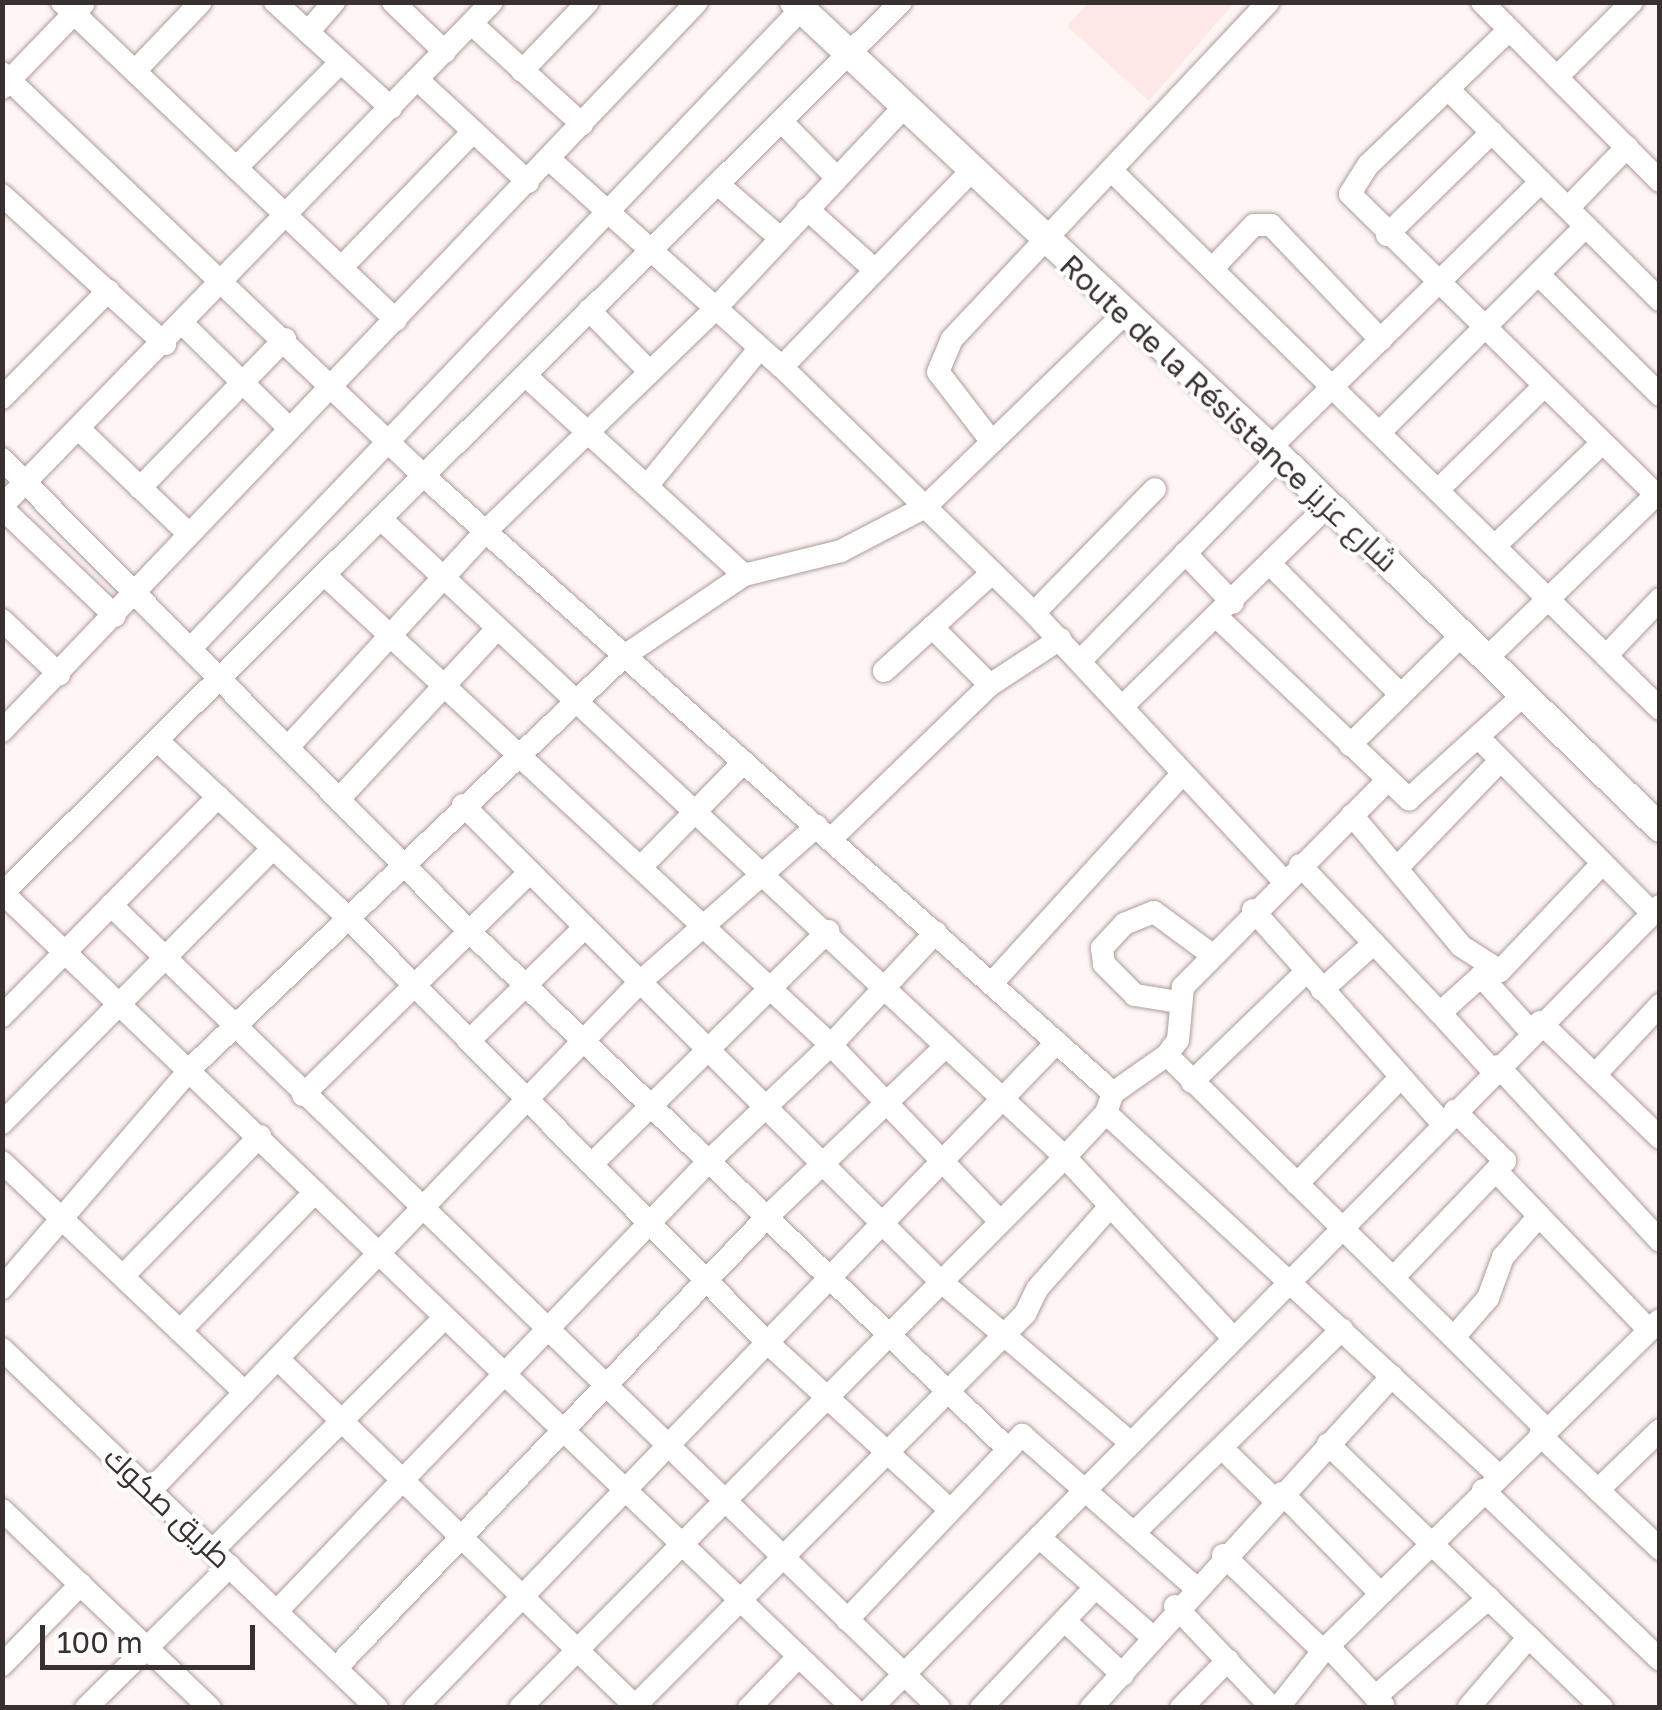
<!DOCTYPE html>
<meta charset="utf-8">
<style>
body{margin:0}
#map{position:relative;width:1662px;height:1710px;overflow:hidden;background:#fef6f5;font-family:"Golos Text",Cairo,sans-serif}
div>[style]{position:absolute}
.built>*{inset:0;background:#ffe8e6}
.roads{filter:drop-shadow(0 0 2px #ae9c9a) drop-shadow(0 0 2px #ae9c9a)}
.minor>*{height:22px;margin:-11px;padding:0 11px;transform-origin:11px;border-radius:11px;background:#fff}
.major>*{height:28px;margin:-14px;padding:0 14px;transform-origin:14px;border-radius:14px;background:#fff}
span{translate:-50% -50%;white-space:nowrap;text-align:center;line-height:1.15;-webkit-text-stroke:8px #fff;paint-order:stroke}
.street-label{font-size:30px;color:#383130}
.frame{position:absolute;inset:0;border:5px solid #383130;pointer-events:none}
.scale{position:absolute;left:40px;top:1625px;width:215px;height:45px;box-sizing:border-box;border:5px solid #383130;border-top:0;padding-left:12px;font-size:30px;line-height:35px;white-space:nowrap;color:#383130;-webkit-text-stroke:8px #fff;paint-order:stroke}
</style>
<div id="map">
<div class="built">
<i style="clip-path:polygon(1088px 3px,1088px 2px,1234px 3px,1149px 101px,1067px 26px)"></i>
</div>
<div class="roads">
<div class="minor">
<i style="left:62px;top:2px;width:461px;rotate:43.6deg"></i>
<i style="left:275px;top:2px;width:157px;rotate:42.4deg"></i>
<i style="left:393px;top:2px;width:72px;rotate:43.9deg"></i>
<i style="left:1482px;top:2px;width:252px;rotate:45.2deg"></i>
<i style="left:472px;top:24px;width:149px;rotate:42.3deg"></i>
<i style="left:1509px;top:30px;width:195px;rotate:136.2deg"></i>
<i style="left:1368px;top:165px;width:34px;rotate:122deg"></i>
<i style="left:1350px;top:194px;width:435px;rotate:44.5deg"></i>
<i style="left:308px;top:32px;width:40px;rotate:-49deg"></i>
<i style="left:135px;top:71px;width:95px;rotate:-46.3deg"></i>
<i style="left:522px;top:71px;width:95px;rotate:-46.3deg"></i>
<i style="left:2px;top:73px;width:586px;rotate:43.69deg"></i>
<i style="left:426px;top:478px;width:922px;rotate:41.83deg"></i>
<i style="left:1557px;top:77px;width:106px;rotate:-45deg"></i>
<i style="left:418px;top:80px;width:150px;rotate:42.8deg"></i>
<i style="left:2px;top:88px;width:117px;rotate:-46deg"></i>
<i style="left:1448px;top:89px;width:299px;rotate:44.9deg"></i>
<i style="left:781px;top:121px;width:78px;rotate:45.5deg"></i>
<i style="left:549px;top:159px;width:312px;rotate:41.8deg"></i>
<i style="left:782px;top:367px;width:352px;rotate:44.3deg"></i>
<i style="left:1034px;top:613px;width:365px;rotate:47deg"></i>
<i style="left:236px;top:168px;width:148px;rotate:-45.3deg"></i>
<i style="left:1111px;top:170px;width:769px;rotate:44.47deg"></i>
<i style="left:719px;top:185px;width:81px;rotate:41deg"></i>
<i style="left:2px;top:195px;width:221px;rotate:42.4deg"></i>
<i style="left:1568px;top:208px;width:85px;rotate:-46deg"></i>
<i style="left:807px;top:209px;width:91px;rotate:41.9deg"></i>
<i style="left:1387px;top:235px;width:147px;rotate:-44.4deg"></i>
<i style="left:341px;top:268px;width:190px;rotate:-45.9deg"></i>
<i style="left:1213px;top:268px;width:59px;rotate:-46.4deg"></i>
<i style="left:1254px;top:225px;width:17px"></i>
<i style="left:1271px;top:225px;width:159px;rotate:46.3deg"></i>
<i style="left:1539px;top:275px;width:170px;rotate:44.8deg"></i>
<i style="left:589px;top:310px;width:86px;rotate:45.5deg"></i>
<i style="left:184px;top:325px;width:148px;rotate:44.5deg"></i>
<i style="left:782px;top:367px;width:274px;rotate:-46deg"></i>
<i style="left:526px;top:376px;width:295px;rotate:42.4deg"></i>
<i style="left:2px;top:398px;width:151px;rotate:-45.3deg"></i>
<i style="left:79px;top:429px;width:151px;rotate:43.7deg"></i>
<i style="left:1382px;top:430px;width:288px;rotate:-45deg"></i>
<i style="left:992px;top:442px;width:88px;rotate:-127.6deg"></i>
<i style="left:938px;top:372px;width:36px;rotate:-67deg"></i>
<i style="left:952px;top:339px;width:462px;rotate:-46.8deg"></i>
<i style="left:1270px;top:448px;width:380px;rotate:-44.5deg"></i>
<i style="left:2px;top:459px;width:667px;rotate:45.3deg"></i>
<i style="left:471px;top:933px;width:743px;rotate:43.86deg"></i>
<i style="left:647px;top:486px;width:178px;rotate:-50.7deg"></i>
<i style="left:140px;top:488px;width:208px;rotate:-45.8deg"></i>
<i style="left:1440px;top:488px;width:146px;rotate:-44.4deg"></i>
<i style="left:2px;top:506px;width:703px;rotate:-45.81deg"></i>
<i style="left:2px;top:508px;width:156px;rotate:43.7deg"></i>
<i style="left:383px;top:521px;width:933px;rotate:43deg"></i>
<i style="left:1065px;top:1157px;width:248px;rotate:47.1deg"></i>
<i style="left:1496px;top:545px;width:147px;rotate:-43.9deg"></i>
<i style="left:1185px;top:553px;width:69px;rotate:46.2deg"></i>
<i style="left:1270px;top:564px;width:185px;rotate:45deg"></i>
<i style="left:327px;top:577px;width:688px;rotate:42.88deg"></i>
<i style="left:831px;top:1045px;width:154px;rotate:-47.1deg"></i>
<i style="left:1034px;top:613px;width:173px;rotate:-45.7deg"></i>
<i style="left:1217px;top:617px;width:265px;rotate:43.5deg"></i>
<i style="left:1409px;top:799px;width:156px;rotate:-42.2deg"></i>
<i style="left:2px;top:620px;width:79px;rotate:43.5deg"></i>
<i style="left:932px;top:627px;width:82px;rotate:45deg"></i>
<i style="left:192px;top:647px;width:892px;rotate:-46.32deg"></i>
<i style="left:1606px;top:656px;width:79px;rotate:-46.5deg"></i>
<i style="left:1487px;top:658px;width:240px;rotate:-44deg"></i>
<i style="left:1081px;top:660px;width:284px;rotate:-45.6deg"></i>
<i style="left:884px;top:671px;width:146px;rotate:-42.2deg"></i>
<i style="left:1122px;top:707px;width:289px;rotate:-44.4deg"></i>
<i style="left:2px;top:731px;width:1007px;rotate:-46.37deg"></i>
<i style="left:1478px;top:737px;width:247px;rotate:45.3deg"></i>
<i style="left:160px;top:743px;width:254px;rotate:42.9deg"></i>
<i style="left:346px;top:916px;width:602px;rotate:45.34deg"></i>
<i style="left:769px;top:1344px;width:243px;rotate:42.5deg"></i>
<i style="left:1350px;top:745px;width:157px;rotate:-44.5deg"></i>
<i style="left:289px;top:746px;width:293px;rotate:-47.5deg"></i>
<i style="left:487px;top:530px;width:318px;rotate:-44.1deg"></i>
<i style="left:715px;top:309px;width:277px;rotate:-46.9deg"></i>
<i style="left:339px;top:799px;width:233px;rotate:-47.1deg"></i>
<i style="left:463px;top:805px;width:670px;rotate:44.94deg"></i>
<i style="left:937px;top:1278px;width:255px;rotate:40.4deg"></i>
<i style="left:1352px;top:815px;width:170px;rotate:50.2deg"></i>
<i style="left:1461px;top:946px;width:46px;rotate:32.7deg"></i>
<i style="left:830px;top:840px;width:223px;rotate:-44.1deg"></i>
<i style="left:990px;top:685px;width:84px;rotate:-33.3deg"></i>
<i style="left:1300px;top:865px;width:204px;rotate:46.6deg"></i>
<i style="left:641px;top:867px;width:147px;rotate:-45.6deg"></i>
<i style="left:1398px;top:867px;width:144px;rotate:-46.1deg"></i>
<i style="left:3px;top:893px;width:1178px;rotate:43.8deg"></i>
<i style="left:2px;top:894px;width:1266px;rotate:-44.78deg"></i>
<i style="left:111px;top:905px;width:1153px;rotate:44.12deg"></i>
<i style="left:1253px;top:910px;width:286px;rotate:48.4deg"></i>
<i style="left:1481px;top:976px;width:75px;rotate:48.2deg"></i>
<i style="left:993px;top:982px;width:282px;rotate:-47.7deg"></i>
<i style="left:1322px;top:990px;width:70px;rotate:-42.1deg"></i>
<i style="left:1178px;top:1002px;width:44px;rotate:-170.8deg"></i>
<i style="left:1135px;top:995px;width:44px;rotate:-135deg"></i>
<i style="left:1104px;top:964px;width:16px;rotate:-97deg"></i>
<i style="left:1102px;top:948px;width:33px;rotate:-47deg"></i>
<i style="left:1124px;top:924px;width:32px;rotate:-22deg"></i>
<i style="left:1154px;top:912px;width:71px;rotate:36.4deg"></i>
<i style="left:2px;top:1016px;width:308px;rotate:-45.4deg"></i>
<i style="left:1540px;top:1022px;width:167px;rotate:44deg"></i>
<i style="left:470px;top:1040px;width:161px;rotate:-44.5deg"></i>
<i style="left:1167px;top:1055px;width:532px;rotate:44.62deg"></i>
<i style="left:1498px;top:1066px;width:238px;rotate:47.2deg"></i>
<i style="left:1493px;top:1071px;width:79px;rotate:-132.4deg"></i>
<i style="left:1440px;top:1013px;width:55px;rotate:-42.1deg"></i>
<i style="left:1481px;top:976px;width:20px;rotate:-15deg"></i>
<i style="left:1500px;top:971px;width:144px;rotate:-46.4deg"></i>
<i style="left:1595px;top:1075px;width:96px;rotate:-47.1deg"></i>
<i style="left:1192px;top:1082px;width:158px;rotate:-44deg"></i>
<i style="left:303px;top:1095px;width:318px;rotate:-44.5deg"></i>
<i style="left:1106px;top:1113px;width:534px;rotate:42.72deg"></i>
<i style="left:2px;top:1123px;width:386px;rotate:-45.4deg"></i>
<i style="left:2px;top:1162px;width:335px;rotate:43.5deg"></i>
<i style="left:592px;top:1164px;width:332px;rotate:-44.6deg"></i>
<i style="left:1497px;top:1172px;width:219px;rotate:46.1deg"></i>
<i style="left:1297px;top:1184px;width:149px;rotate:-45.8deg"></i>
<i style="left:123px;top:1276px;width:196px;rotate:-45.6deg"></i>
<i style="left:1394px;top:1277px;width:161px;rotate:-46.3deg"></i>
<i style="left:1505px;top:1161px;width:71px;rotate:-135deg"></i>
<i style="left:2px;top:1288px;width:291px;rotate:-49.3deg"></i>
<i style="left:192px;top:1067px;width:596px;rotate:-43.57deg"></i>
<i style="left:624px;top:656px;width:145px;rotate:-34deg"></i>
<i style="left:744px;top:575px;width:100px;rotate:-13.9deg"></i>
<i style="left:841px;top:551px;width:95px;rotate:-27.6deg"></i>
<i style="left:925px;top:507px;width:279px;rotate:-44.1deg"></i>
<i style="left:180px;top:1331px;width:194px;rotate:-45.8deg"></i>
<i style="left:1455px;top:1336px;width:50px;rotate:-49deg"></i>
<i style="left:1488px;top:1298px;width:44px;rotate:-69.9deg"></i>
<i style="left:1503px;top:1257px;width:55px;rotate:-48.7deg"></i>
<i style="left:2px;top:1349px;width:519px;rotate:43.75deg"></i>
<i style="left:278px;top:1359px;width:501px;rotate:44.19deg"></i>
<i style="left:1540px;top:1435px;width:166px;rotate:43.5deg"></i>
<i style="left:1328px;top:1444px;width:380px;rotate:43.9deg"></i>
<i style="left:1222px;top:1448px;width:74px;rotate:44.5deg"></i>
<i style="left:1483px;top:1490px;width:245px;rotate:43.8deg"></i>
<i style="left:1598px;top:1490px;width:86px;rotate:-44.1deg"></i>
<i style="left:150px;top:1491px;width:707px;rotate:-46.09deg"></i>
<i style="left:640px;top:982px;width:236px;rotate:-41.4deg"></i>
<i style="left:1282px;top:1493px;width:140px;rotate:45.6deg"></i>
<i style="left:2px;top:1510px;width:287px;rotate:43.6deg"></i>
<i style="left:1134px;top:1533px;width:291px;rotate:-44.4deg"></i>
<i style="left:1039px;top:1537px;width:147px;rotate:41.4deg"></i>
<i style="left:213px;top:1550px;width:327px;rotate:-45.1deg"></i>
<i style="left:1223px;top:1555px;width:139px;rotate:43.8deg"></i>
<i style="left:1175px;top:1606px;width:141px;rotate:46.4deg"></i>
<i style="left:277px;top:1611px;width:624px;rotate:-46.17deg"></i>
<i style="left:709px;top:1161px;width:168px;rotate:-43.6deg"></i>
<i style="left:831px;top:1045px;width:243px;rotate:46.2deg"></i>
<i style="left:847px;top:1620px;width:255px;rotate:-46.6deg"></i>
<i style="left:1022px;top:1435px;width:229px;rotate:41.3deg"></i>
<i style="left:1065px;top:1621px;width:79px;rotate:43deg"></i>
<i style="left:1328px;top:1646px;width:81px;rotate:47deg"></i>
<i style="left:2px;top:1665px;width:113px;rotate:-45.7deg"></i>
<i style="left:336px;top:1668px;width:625px;rotate:-46.3deg"></i>
<i style="left:768px;top:1216px;width:245px;rotate:-43.7deg"></i>
<i style="left:1375px;top:1697px;width:151px;rotate:-41deg"></i>
<i style="left:1469px;top:1707px;width:92px;rotate:-49.4deg"></i>
<i style="left:86px;top:1708px;width:202px;rotate:-44.6deg"></i>
<i style="left:415px;top:1708px;width:925px;rotate:-46.05deg"></i>
<i style="left:520px;top:1708px;width:775px;rotate:-45.31deg"></i>
<i style="left:1065px;top:1157px;width:60px;rotate:-47deg"></i>
<i style="left:1106px;top:1113px;width:21px;rotate:-71deg"></i>
<i style="left:1113px;top:1093px;width:66px;rotate:-35.1deg"></i>
<i style="left:1167px;top:1055px;width:19px;rotate:-54deg"></i>
<i style="left:1178px;top:1040px;width:53px;rotate:-84.6deg"></i>
<i style="left:1183px;top:987px;width:290px;rotate:-45.3deg"></i>
<i style="left:633px;top:1708px;width:556px;rotate:-45.15deg"></i>
<i style="left:1025px;top:1314px;width:28px;rotate:-64deg"></i>
<i style="left:1037px;top:1289px;width:106px;rotate:-48.5deg"></i>
<i style="left:749px;top:1708px;width:72px;rotate:-46.1deg"></i>
<i style="left:871px;top:1708px;width:1125px;rotate:-45.47deg"></i>
<i style="left:981px;top:1708px;width:166px;rotate:-46.5deg"></i>
<i style="left:1091px;top:1708px;width:448px;rotate:-47.8deg"></i>
<i style="left:1181px;top:1708px;width:67px;rotate:-45.6deg"></i>
<i style="left:1278px;top:1708px;width:73px;rotate:-51.7deg"></i>
<i style="left:1323px;top:1651px;width:472px;rotate:-44.5deg"></i>
</div>
<div class="major">
<i style="left:794px;top:2px;width:666px;rotate:43.11deg"></i>
<i style="left:1280px;top:457px;width:531px;rotate:44.31deg"></i>
</div>
</div>
<div class="street-label">
<span style="left:1229px;top:413px;rotate:43deg">Route de la Résistance شارع عزيز</span>
<span style="left:168px;top:1507px;rotate:43deg">طريق صكوك</span>
</div>
<div class="frame"></div>
<div class="scale">100 m</div>
</div>
